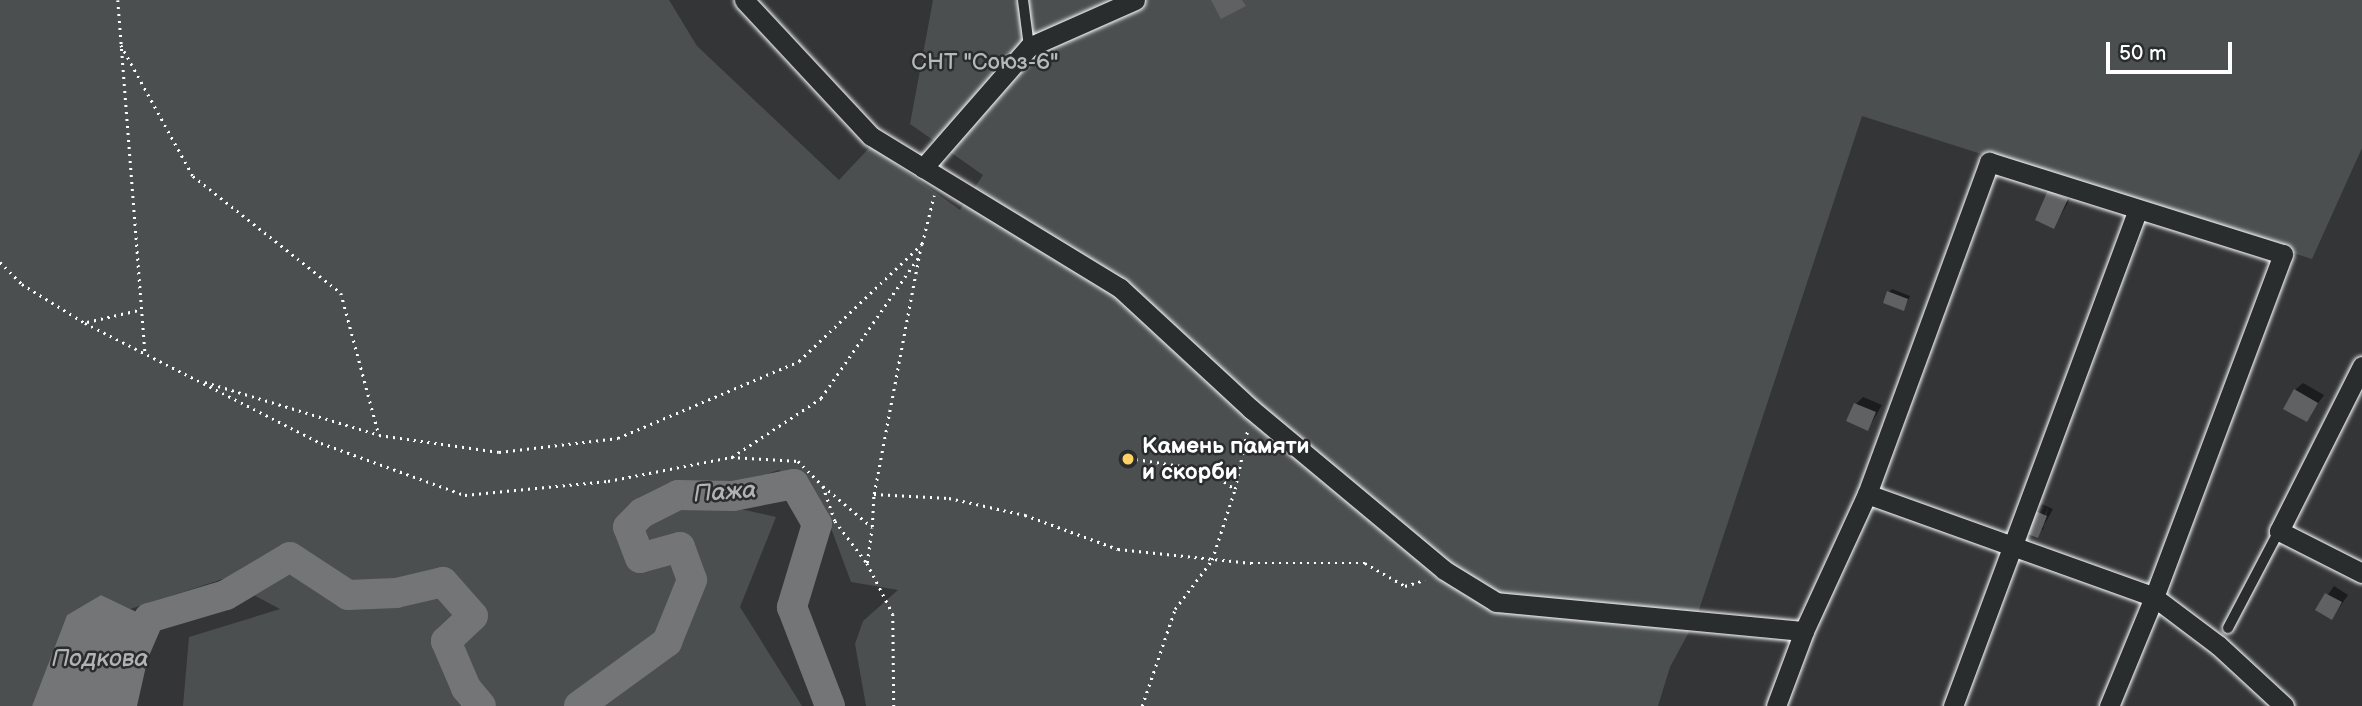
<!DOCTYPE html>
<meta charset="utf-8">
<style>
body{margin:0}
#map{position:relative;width:2362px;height:706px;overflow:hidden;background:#333536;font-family:"Balsamiq Sans",sans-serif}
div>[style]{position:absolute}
.green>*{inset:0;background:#4c4f50}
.water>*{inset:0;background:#737576}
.shadow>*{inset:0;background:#0007}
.river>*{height:30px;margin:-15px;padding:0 15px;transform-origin:15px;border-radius:15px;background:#737576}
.building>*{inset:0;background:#5f6162}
.path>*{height:2.5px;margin-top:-1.25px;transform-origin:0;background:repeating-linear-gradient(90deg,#fff 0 2px,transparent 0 7px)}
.roads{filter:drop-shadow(0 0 2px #fff) drop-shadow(0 0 2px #fff)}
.lane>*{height:10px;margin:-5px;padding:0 5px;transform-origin:5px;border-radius:5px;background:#2a2d2e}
.street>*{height:19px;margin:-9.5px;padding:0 9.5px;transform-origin:9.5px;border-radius:9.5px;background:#2a2d2e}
.dots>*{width:19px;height:19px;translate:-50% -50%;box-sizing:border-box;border:4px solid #2a2d2e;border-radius:50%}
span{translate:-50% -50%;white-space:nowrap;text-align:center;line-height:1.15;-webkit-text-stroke:5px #2a2d2e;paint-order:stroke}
.park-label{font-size:23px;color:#b7b9b9}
.poi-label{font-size:23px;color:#fff;font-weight:700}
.left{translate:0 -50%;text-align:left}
.water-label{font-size:24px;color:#b2b3b4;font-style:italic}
.scale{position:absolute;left:2106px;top:42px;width:126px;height:32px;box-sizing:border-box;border:4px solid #fff;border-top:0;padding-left:9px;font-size:21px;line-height:24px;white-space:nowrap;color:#fff;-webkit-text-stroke:5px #2a2d2e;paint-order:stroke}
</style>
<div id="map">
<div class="green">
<i style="clip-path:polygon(0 0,669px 0,697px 46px,839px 180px,871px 146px,960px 210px,983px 175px,910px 124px,933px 0,2362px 0,2362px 148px,2312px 259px,1862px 116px,1696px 619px,1670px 667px,1658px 706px,866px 706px,855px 644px,863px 621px,898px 590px,851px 582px,825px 512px,779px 470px,691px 498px,776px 517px,740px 607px,802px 706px,183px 706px,189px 637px,280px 609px,223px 579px,130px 609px,101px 595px,67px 615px,32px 706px,0 706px)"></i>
</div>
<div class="water">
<i style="clip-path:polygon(101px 595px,149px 618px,151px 644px,137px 706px,32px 706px,67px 615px)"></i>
</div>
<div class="shadow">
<i style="clip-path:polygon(2050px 191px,2074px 192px,2054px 227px)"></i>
<i style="clip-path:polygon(1892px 289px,1910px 296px,1904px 309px,1889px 292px)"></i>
<i style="clip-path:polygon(2303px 383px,2324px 395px,2306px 420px,2295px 390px)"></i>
<i style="clip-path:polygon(1863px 397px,1882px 405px,1868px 429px,1856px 404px)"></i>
<i style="clip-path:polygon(evenodd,2042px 504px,2053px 509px,2038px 536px,2035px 511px,2042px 504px,2048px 507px,2043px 530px,2039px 530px,2048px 507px)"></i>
<i style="clip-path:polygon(2334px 586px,2348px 595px,2332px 618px,2318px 609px)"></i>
</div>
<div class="river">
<i style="left:111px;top:706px;width:96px;rotate:-66.6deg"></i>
<i style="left:149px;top:618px;width:80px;rotate:-16.6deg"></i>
<i style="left:226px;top:595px;width:74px;rotate:-30.7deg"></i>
<i style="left:290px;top:557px;width:69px;rotate:33.2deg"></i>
<i style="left:348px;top:595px;width:48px;rotate:-2.4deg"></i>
<i style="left:396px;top:593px;width:48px;rotate:-13.2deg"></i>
<i style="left:443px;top:582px;width:45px;rotate:48.6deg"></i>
<i style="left:473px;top:616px;width:37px;rotate:137deg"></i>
<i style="left:446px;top:641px;width:51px;rotate:66.9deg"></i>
<i style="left:466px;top:688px;width:23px;rotate:50deg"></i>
<i style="left:579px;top:706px;width:109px;rotate:-36deg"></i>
<i style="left:667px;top:642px;width:67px;rotate:-68deg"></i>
<i style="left:692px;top:580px;width:35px;rotate:-110deg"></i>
<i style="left:680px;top:547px;width:41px;rotate:164.6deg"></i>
<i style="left:640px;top:558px;width:33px;rotate:-111deg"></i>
<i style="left:628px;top:527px;width:20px;rotate:-45deg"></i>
<i style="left:642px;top:513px;width:40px;rotate:-26.6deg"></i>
<i style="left:678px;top:495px;width:55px;rotate:1deg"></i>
<i style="left:733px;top:496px;width:62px;rotate:-11.1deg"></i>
<i style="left:794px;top:484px;width:46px;rotate:60.1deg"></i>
<i style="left:817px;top:524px;width:87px;rotate:106.8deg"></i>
<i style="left:792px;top:607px;width:106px;rotate:69deg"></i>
</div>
<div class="building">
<i style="clip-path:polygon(1211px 0,1242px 0,1246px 6px,1221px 19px)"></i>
<i style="clip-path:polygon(2048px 190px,2068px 199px,2054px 229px,2035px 220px)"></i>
<i style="clip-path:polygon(1887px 291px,1908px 299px,1904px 311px,1883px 303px)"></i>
<i style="clip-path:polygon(2294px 389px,2318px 403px,2307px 422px,2283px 409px)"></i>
<i style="clip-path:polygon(1854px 403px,1876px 412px,1868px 431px,1846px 421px)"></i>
<i style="clip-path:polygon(2033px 510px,2047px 516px,2038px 538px,2025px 533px)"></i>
<i style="clip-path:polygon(2325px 593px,2342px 602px,2332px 620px,2315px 610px)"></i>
</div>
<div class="path">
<i style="left:118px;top:0;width:354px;rotate:85.6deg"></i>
<i style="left:121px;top:45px;width:149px;rotate:61.2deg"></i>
<i style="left:193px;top:176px;width:189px;rotate:38.3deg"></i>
<i style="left:341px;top:293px;width:147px;rotate:75deg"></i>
<i style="left:0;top:262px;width:31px;rotate:45deg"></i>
<i style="left:22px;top:284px;width:74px;rotate:31.8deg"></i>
<i style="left:85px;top:323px;width:265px;rotate:27deg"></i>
<i style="left:321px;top:443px;width:153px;rotate:19.9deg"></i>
<i style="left:465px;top:495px;width:144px;rotate:-5.6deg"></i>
<i style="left:608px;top:481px;width:125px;rotate:-11deg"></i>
<i style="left:731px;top:457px;width:67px;rotate:3.4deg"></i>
<i style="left:798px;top:461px;width:35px;rotate:45deg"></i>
<i style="left:823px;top:486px;width:37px;rotate:71deg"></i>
<i style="left:835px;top:521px;width:53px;rotate:52.7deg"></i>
<i style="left:867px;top:563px;width:57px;rotate:63deg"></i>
<i style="left:893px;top:614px;width:92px;rotate:89.4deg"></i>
<i style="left:87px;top:322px;width:53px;rotate:-13deg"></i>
<i style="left:205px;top:382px;width:182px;rotate:16.9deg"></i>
<i style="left:379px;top:435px;width:121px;rotate:8.1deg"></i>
<i style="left:499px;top:452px;width:120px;rotate:-6.7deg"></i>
<i style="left:618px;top:438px;width:197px;rotate:-23deg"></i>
<i style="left:799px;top:361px;width:170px;rotate:-43.6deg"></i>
<i style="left:922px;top:244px;width:50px;rotate:-76.2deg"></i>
<i style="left:732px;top:457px;width:107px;rotate:-33.5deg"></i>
<i style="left:821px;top:398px;width:170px;rotate:-55.3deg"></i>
<i style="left:1129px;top:458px;width:79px;rotate:8.7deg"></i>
<i style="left:1207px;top:470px;width:34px;rotate:34deg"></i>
<i style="left:823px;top:486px;width:64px;rotate:39.9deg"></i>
<i style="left:872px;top:527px;width:33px;rotate:-87deg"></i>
<i style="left:874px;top:494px;width:75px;rotate:3.1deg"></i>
<i style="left:949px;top:498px;width:78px;rotate:12.6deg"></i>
<i style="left:1025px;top:515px;width:99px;rotate:20.1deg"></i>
<i style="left:1118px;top:549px;width:134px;rotate:6deg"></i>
<i style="left:1251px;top:563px;width:114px"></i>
<i style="left:1365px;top:563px;width:46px;rotate:29.9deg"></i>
<i style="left:1405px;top:586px;width:21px;rotate:-17deg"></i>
<i style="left:874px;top:494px;width:252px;rotate:-79.3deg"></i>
<i style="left:867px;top:563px;width:35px;rotate:-82deg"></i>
<i style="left:1142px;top:706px;width:102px;rotate:-71.2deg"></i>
<i style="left:1175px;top:609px;width:61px;rotate:-52.9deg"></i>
<i style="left:1212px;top:560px;width:75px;rotate:-72.1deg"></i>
<i style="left:1235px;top:489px;width:62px;rotate:-78deg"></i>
</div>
<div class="roads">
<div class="lane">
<i style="left:1023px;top:0;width:47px;rotate:82.7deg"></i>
<i style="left:2228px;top:628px;width:110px;rotate:-62.3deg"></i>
</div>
<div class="street">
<i style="left:744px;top:0;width:186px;rotate:47deg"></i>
<i style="left:871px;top:136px;width:292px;rotate:31.4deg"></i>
<i style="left:1120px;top:288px;width:178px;rotate:42.7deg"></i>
<i style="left:1251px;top:409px;width:251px;rotate:39.8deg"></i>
<i style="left:1444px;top:570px;width:61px;rotate:31.6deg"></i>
<i style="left:1496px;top:602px;width:309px;rotate:5.4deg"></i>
<i style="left:923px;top:168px;width:161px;rotate:-48.8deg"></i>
<i style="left:1029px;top:47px;width:116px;rotate:-23.9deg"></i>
<i style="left:2362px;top:366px;width:185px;rotate:116.7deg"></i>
<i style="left:2279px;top:531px;width:93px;rotate:26.8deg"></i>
<i style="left:1867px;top:494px;width:354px;rotate:-69.8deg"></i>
<i style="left:1989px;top:162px;width:308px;rotate:17.4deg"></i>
<i style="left:2283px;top:254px;width:366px;rotate:110.6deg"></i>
<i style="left:2154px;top:597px;width:80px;rotate:36.9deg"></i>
<i style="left:2218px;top:645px;width:90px;rotate:42.7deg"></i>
<i style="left:1776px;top:706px;width:80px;rotate:-69.5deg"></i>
<i style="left:1804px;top:631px;width:151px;rotate:-65.3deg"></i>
<i style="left:1867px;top:494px;width:305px;rotate:19.7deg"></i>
<i style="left:2154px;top:597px;width:118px;rotate:112.4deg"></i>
<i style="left:1953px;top:706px;width:530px;rotate:-69.58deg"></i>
</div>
</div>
<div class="dots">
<i style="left:1128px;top:459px;background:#ffd166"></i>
</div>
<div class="park-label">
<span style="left:985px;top:62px">СНТ "Союз-6"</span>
</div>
<div class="poi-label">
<span class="left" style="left:1142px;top:459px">Камень памяти<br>и скорби</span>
</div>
<div class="water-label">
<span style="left:725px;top:492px;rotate:-4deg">Пажа</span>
<span style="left:100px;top:659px">Подкова</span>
</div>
<div class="scale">50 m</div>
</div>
